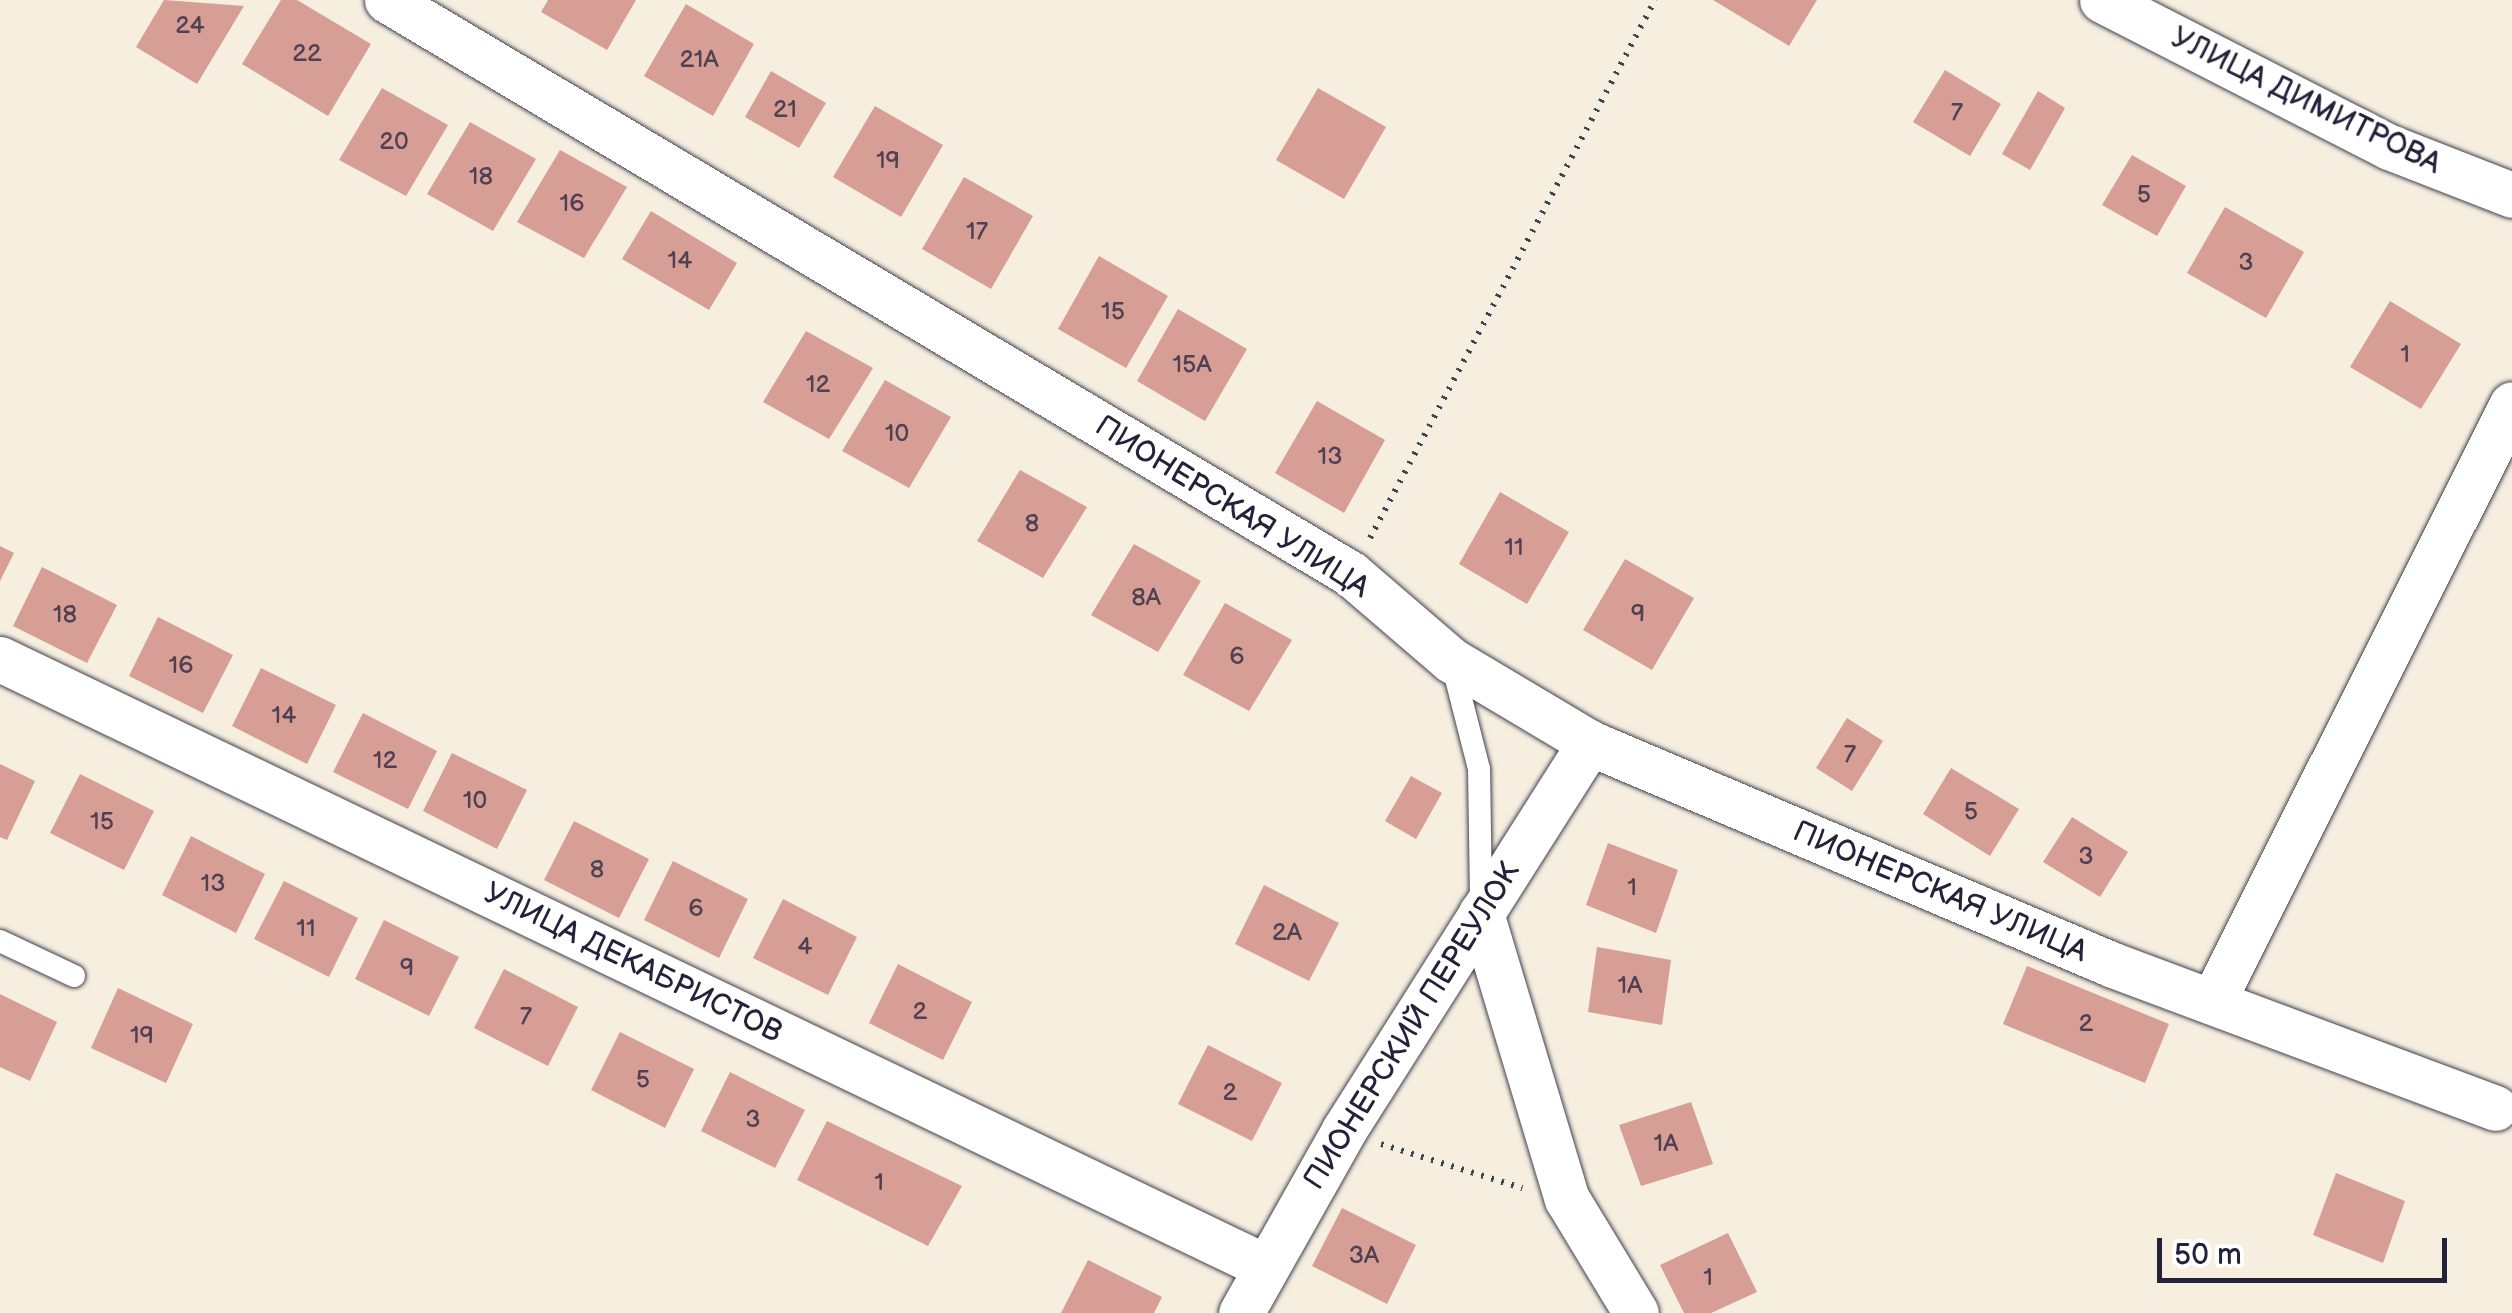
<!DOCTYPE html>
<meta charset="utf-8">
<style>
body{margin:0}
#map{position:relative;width:2512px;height:1313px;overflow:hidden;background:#f6eede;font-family:"Balsamiq Sans",sans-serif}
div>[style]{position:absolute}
.building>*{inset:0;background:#d79e95}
.path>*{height:6px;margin-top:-3px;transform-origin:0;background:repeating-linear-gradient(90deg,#424153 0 2.5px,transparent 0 10.5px)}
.roads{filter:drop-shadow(0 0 2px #424153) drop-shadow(0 0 2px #424153)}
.lane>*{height:22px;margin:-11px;padding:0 11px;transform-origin:11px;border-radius:11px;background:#fff}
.street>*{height:45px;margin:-22.5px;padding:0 22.5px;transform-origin:22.5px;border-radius:22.5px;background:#fff}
span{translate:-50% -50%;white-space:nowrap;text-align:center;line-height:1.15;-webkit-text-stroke:9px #fff;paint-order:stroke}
.number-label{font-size:25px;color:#4f4152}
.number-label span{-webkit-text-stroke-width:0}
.street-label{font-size:30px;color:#22223b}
.scale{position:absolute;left:2157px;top:1238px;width:290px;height:45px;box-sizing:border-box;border:5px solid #22223b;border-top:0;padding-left:12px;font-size:30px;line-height:35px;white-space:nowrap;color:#22223b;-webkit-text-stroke:8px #fff;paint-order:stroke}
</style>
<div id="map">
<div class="building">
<i style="clip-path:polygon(164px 0,244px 6px,197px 84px,136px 47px)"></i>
<i style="clip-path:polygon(281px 0,297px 0,371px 44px,328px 116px,242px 64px)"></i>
<i style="clip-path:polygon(548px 0,636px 0,607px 50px,541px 12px)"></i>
<i style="clip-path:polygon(1713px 0,1817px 0,1789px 46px)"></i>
<i style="clip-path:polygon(686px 4px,754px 44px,713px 116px,644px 76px)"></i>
<i style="clip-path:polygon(1945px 70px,2001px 104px,1970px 156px,1913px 122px)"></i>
<i style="clip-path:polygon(771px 71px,826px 103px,799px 148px,745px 117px)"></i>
<i style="clip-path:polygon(382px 88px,448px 125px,406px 196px,339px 160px)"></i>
<i style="clip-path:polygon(1318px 88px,1386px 127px,1344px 199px,1276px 160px)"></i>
<i style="clip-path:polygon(2038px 91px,2065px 108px,2030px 170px,2002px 154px)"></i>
<i style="clip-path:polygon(875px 106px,943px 145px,901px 217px,833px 177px)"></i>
<i style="clip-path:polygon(470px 122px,536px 159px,493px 231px,427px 194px)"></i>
<i style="clip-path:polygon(560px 150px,627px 187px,584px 258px,517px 222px)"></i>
<i style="clip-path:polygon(2132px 155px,2186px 186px,2157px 236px,2102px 205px)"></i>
<i style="clip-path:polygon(964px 177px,1033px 216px,991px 289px,922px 249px)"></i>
<i style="clip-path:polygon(2225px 207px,2304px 252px,2266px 318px,2187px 273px)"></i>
<i style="clip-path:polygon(651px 211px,737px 263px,709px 310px,622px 259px)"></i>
<i style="clip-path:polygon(1099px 256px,1168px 296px,1126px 368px,1058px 329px)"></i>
<i style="clip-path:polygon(2390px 301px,2461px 344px,2421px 409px,2350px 367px)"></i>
<i style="clip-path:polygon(1178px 309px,1247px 349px,1205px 421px,1137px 381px)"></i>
<i style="clip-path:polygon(806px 331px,873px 368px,829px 439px,763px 402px)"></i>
<i style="clip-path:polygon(885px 380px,951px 417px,909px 488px,842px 451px)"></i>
<i style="clip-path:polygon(1317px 401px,1385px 440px,1344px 513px,1275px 473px)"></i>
<i style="clip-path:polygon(1020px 470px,1087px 507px,1043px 578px,977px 541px)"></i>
<i style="clip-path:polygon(1500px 492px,1569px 532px,1527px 604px,1459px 564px)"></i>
<i style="clip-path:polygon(1134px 544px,1201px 581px,1158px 652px,1091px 615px)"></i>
<i style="clip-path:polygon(0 546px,14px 553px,0 581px)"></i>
<i style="clip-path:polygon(1625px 559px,1694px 598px,1652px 670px,1583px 630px)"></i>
<i style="clip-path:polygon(42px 567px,117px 605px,87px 663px,13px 626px)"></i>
<i style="clip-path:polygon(1225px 603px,1292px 640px,1249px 711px,1183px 675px)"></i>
<i style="clip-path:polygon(158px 617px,233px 655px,203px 713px,129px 676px)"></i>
<i style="clip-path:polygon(261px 668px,336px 705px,307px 764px,232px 726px)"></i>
<i style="clip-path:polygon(363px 713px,437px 751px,408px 809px,333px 772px)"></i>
<i style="clip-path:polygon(1847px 718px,1883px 741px,1852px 791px,1816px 768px)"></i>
<i style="clip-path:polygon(452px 753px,527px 790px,497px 849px,423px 811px)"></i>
<i style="clip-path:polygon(0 764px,35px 781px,7px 840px,0 837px)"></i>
<i style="clip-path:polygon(1951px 768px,2019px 809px,1990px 856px,1923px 814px)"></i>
<i style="clip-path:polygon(80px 774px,154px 811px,124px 870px,50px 833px)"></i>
<i style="clip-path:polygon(1411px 776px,1442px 793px,1416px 839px,1385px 821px)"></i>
<i style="clip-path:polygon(2072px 817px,2128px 852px,2100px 897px,2043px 862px)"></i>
<i style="clip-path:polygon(574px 821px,649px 859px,619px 918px,544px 880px)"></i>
<i style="clip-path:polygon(191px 836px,265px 874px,236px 933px,162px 895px)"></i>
<i style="clip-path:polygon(1608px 843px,1678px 870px,1656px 933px,1586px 905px)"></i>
<i style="clip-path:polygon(673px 861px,748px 899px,719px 958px,644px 920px)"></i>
<i style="clip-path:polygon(284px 881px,358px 918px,329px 977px,254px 939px)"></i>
<i style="clip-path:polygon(1264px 885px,1339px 923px,1309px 981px,1235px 944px)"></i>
<i style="clip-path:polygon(783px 899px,857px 937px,828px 995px,753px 958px)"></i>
<i style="clip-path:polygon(384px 920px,459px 957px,429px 1016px,355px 979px)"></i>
<i style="clip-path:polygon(1597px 947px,1671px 960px,1662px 1025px,1588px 1012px)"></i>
<i style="clip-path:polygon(898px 964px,972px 1002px,943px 1060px,869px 1023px)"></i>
<i style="clip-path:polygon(2027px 966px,2169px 1024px,2145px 1083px,2003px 1024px)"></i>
<i style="clip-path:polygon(504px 969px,578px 1007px,548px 1066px,474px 1028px)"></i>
<i style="clip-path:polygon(118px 988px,193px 1024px,166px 1083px,91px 1048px)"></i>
<i style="clip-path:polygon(0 994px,57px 1022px,30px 1081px,0 1067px)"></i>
<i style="clip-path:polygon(620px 1032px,694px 1069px,665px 1128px,591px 1090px)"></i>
<i style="clip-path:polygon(1208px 1045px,1282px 1083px,1252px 1141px,1178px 1104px)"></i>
<i style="clip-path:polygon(730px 1072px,805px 1110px,775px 1168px,701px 1131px)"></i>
<i style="clip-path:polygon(1691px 1102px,1713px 1164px,1641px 1186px,1619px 1125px)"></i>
<i style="clip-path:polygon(827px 1121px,962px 1186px,928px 1246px,797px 1180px)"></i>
<i style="clip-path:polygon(2336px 1173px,2405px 1201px,2383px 1263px,2313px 1235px)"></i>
<i style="clip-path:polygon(1342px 1208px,1416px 1245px,1387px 1304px,1312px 1266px)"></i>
<i style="clip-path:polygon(1728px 1233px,1757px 1292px,1711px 1313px,1684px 1313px,1660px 1265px)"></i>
<i style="clip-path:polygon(1088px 1260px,1162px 1297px,1154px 1313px,1061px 1313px)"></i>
</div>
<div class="path">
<i style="left:1370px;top:538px;width:609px;rotate:-62.09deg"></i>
<i style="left:1381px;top:1144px;width:148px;rotate:17.3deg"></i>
</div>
<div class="roads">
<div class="lane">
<i style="left:1452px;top:663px;width:109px;rotate:75.7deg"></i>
<i style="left:1479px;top:769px;width:133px;rotate:89.1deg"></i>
<i style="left:0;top:941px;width:82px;rotate:25.3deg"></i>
</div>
<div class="street">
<i style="left:387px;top:0;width:1122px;rotate:30.77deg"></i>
<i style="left:1351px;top:574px;width:132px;rotate:40.7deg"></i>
<i style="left:1451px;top:660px;width:162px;rotate:30.8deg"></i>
<i style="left:1590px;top:743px;width:568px;rotate:23deg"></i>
<i style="left:2113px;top:965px;width:408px;rotate:20.5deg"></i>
<i style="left:2102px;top:0;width:322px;rotate:27.1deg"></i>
<i style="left:2389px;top:147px;width:132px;rotate:21.3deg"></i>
<i style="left:0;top:659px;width:1404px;rotate:25.65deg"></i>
<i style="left:1481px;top:913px;width:299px;rotate:73.3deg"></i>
<i style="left:1567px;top:1199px;width:133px;rotate:58.8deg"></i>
<i style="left:2214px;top:999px;width:665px;rotate:-63.4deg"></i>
<i style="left:1241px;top:1313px;width:210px;rotate:-60.6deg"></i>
<i style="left:1344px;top:1130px;width:459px;rotate:-57.6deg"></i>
</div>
</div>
<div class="number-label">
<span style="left:190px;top:26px">24</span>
<span style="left:307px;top:54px">22</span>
<span style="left:699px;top:60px">21А</span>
<span style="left:785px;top:110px">21</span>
<span style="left:1957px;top:113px">7</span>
<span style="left:394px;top:142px">20</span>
<span style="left:888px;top:161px">19</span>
<span style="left:481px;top:177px">18</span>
<span style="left:2144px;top:195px">5</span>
<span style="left:572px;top:204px">16</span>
<span style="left:977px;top:232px">17</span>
<span style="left:680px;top:261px">14</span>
<span style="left:2246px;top:263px">3</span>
<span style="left:1113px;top:312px">15</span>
<span style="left:2405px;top:355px">1</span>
<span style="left:1192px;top:365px">15А</span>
<span style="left:818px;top:385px">12</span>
<span style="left:897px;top:434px">10</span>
<span style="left:1330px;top:457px">13</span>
<span style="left:1032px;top:524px">8</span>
<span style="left:1514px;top:548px">11</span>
<span style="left:1146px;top:598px">8А</span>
<span style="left:1638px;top:614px">9</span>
<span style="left:65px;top:615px">18</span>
<span style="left:1237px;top:657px">6</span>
<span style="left:181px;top:666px">16</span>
<span style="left:284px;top:716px">14</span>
<span style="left:1850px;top:755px">7</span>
<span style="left:385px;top:761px">12</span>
<span style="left:475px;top:801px">10</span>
<span style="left:1971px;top:812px">5</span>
<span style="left:102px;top:822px">15</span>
<span style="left:2086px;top:857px">3</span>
<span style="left:597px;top:870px">8</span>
<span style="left:213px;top:884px">13</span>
<span style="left:1632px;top:888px">1</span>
<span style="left:696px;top:909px">6</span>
<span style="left:306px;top:929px">11</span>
<span style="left:1287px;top:933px">2А</span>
<span style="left:805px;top:947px">4</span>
<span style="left:407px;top:968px">9</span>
<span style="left:1630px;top:986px">1А</span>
<span style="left:920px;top:1012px">2</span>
<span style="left:526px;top:1017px">7</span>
<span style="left:2086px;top:1024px">2</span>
<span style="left:142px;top:1036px">19</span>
<span style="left:643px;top:1080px">5</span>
<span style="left:1230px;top:1093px">2</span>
<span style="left:753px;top:1120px">3</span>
<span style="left:1666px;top:1144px">1А</span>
<span style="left:879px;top:1183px">1</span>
<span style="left:1364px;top:1256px">3А</span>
<span style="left:1708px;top:1278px">1</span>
</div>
<div class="street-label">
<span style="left:2306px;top:101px;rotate:26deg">УЛИЦА ДИМИТРОВА</span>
<span style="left:1232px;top:507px;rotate:32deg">ПИОНЕРСКАЯ УЛИЦА</span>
<span style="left:1940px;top:892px;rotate:23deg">ПИОНЕРСКАЯ УЛИЦА</span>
<span style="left:633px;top:963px;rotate:26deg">УЛИЦА ДЕКАБРИСТОВ</span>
<span style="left:1412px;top:1026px;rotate:-58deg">ПИОНЕРСКИЙ ПЕРЕУЛОК</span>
</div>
<div class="scale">50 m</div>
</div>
